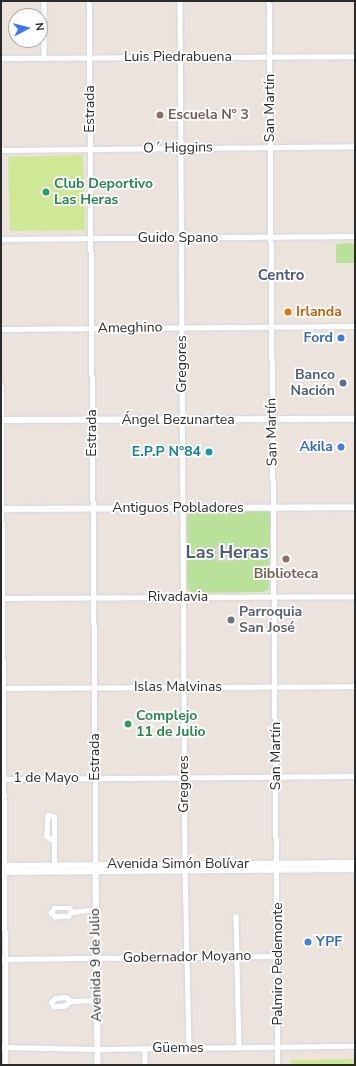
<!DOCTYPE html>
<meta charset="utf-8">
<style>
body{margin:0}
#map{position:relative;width:356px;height:1066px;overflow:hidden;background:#ece3dc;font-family:"Nunito Sans",sans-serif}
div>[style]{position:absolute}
.green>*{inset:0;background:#bae19a}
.pitch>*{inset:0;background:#cee896}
.plaza>*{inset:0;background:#d8d3cf}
.roads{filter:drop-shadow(0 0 1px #d1d6e2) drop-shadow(0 0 1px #d1d6e2)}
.minor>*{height:4.5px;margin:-2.25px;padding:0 2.25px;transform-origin:2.25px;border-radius:2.25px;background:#fff}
.tertiary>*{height:5.5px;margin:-2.75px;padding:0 2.75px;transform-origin:2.75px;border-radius:2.75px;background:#fff}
.dots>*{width:11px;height:11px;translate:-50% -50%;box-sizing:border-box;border:2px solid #fff;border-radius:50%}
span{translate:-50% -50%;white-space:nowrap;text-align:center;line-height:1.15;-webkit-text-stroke:3.5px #fff;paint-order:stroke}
.street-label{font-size:14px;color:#2a2a2a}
.education-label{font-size:14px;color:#785e54;font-weight:700}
.left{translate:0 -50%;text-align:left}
.leisure-label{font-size:14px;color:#27864d;font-weight:700}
.food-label{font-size:14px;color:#c56008;font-weight:700}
.shop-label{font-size:14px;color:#366cbe;font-weight:700}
.right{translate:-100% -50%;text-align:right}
.service-label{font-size:14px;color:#4e5e75;font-weight:700}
.culture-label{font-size:14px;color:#0d838f;font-weight:700}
.worship-label{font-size:14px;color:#5b616d;font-weight:700}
.neighbourhood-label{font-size:15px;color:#4b5979;font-weight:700}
.district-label{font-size:18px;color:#4b5979;font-weight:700}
.frame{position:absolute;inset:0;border:2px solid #2a2a2a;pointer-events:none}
.north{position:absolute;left:8px;top:8px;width:40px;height:40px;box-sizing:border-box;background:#fff;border:1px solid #aaa;border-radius:50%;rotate:83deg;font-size:11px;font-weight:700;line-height:16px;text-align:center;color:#2a2a2a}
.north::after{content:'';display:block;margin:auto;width:14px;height:18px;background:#4075f5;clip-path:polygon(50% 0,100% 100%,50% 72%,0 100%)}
</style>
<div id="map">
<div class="green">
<i style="clip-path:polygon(351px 243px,354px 245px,354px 263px,336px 263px,336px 244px)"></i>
<i style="clip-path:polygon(268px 509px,271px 515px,269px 590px,263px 592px,194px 593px,189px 591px,187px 587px,187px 511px)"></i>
</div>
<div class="pitch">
<i style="clip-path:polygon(83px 155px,85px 230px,10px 231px,8px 157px)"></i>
<i style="clip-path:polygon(355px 1059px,355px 1065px,291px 1065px,291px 1060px)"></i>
</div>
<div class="plaza">
<i style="clip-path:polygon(216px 545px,238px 546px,238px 561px,216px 561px)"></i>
</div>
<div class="roads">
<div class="minor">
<i style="left:44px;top:1px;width:56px;rotate:90deg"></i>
<i style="left:89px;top:1px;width:864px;rotate:89.54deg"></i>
<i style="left:180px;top:1px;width:869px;rotate:89.67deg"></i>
<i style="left:185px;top:870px;width:178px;rotate:88.7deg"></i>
<i style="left:269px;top:1px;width:1064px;rotate:89.52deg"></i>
<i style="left:1px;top:58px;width:354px;rotate:-0.3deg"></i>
<i style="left:1px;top:150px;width:354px;rotate:-0.6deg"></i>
<i style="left:1px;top:239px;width:354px;rotate:-0.5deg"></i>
<i style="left:1px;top:329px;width:354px;rotate:-0.5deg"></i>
<i style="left:1px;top:383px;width:682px;rotate:89.58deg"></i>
<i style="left:1px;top:598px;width:354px;rotate:-0.3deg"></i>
<i style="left:1px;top:688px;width:354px;rotate:-0.3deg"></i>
<i style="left:3px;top:779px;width:352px;rotate:-0.5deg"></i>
<i style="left:54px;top:866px;width:49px;rotate:-90deg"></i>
<i style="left:54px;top:817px;width:6px;rotate:-162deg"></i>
<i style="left:48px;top:815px;width:21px;rotate:93deg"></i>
<i style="left:47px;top:836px;width:9px;rotate:36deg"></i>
<i style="left:72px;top:912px;width:5px;rotate:127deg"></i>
<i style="left:69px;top:916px;width:14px;rotate:176deg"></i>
<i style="left:55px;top:917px;width:6px;rotate:-135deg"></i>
<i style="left:51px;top:913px;width:6px;rotate:-59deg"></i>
<i style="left:54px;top:908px;width:16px"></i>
<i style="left:70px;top:908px;width:4px;rotate:63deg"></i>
<i style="left:72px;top:912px;width:24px;rotate:-7deg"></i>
<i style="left:236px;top:916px;width:131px;rotate:88.7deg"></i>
<i style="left:1px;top:959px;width:277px;rotate:-0.6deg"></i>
<i style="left:71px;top:1001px;width:8px;rotate:140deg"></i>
<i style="left:65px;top:1006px;width:11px;rotate:175deg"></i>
<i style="left:54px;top:1007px;width:5px;rotate:-127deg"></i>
<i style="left:51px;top:1003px;width:6px;rotate:-51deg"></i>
<i style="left:55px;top:998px;width:11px;rotate:-5deg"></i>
<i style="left:66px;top:997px;width:6px;rotate:39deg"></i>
<i style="left:71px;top:1001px;width:26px;rotate:-2deg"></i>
<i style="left:1px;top:1047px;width:96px;rotate:1.2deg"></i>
<i style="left:97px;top:1049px;width:258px;rotate:-0.7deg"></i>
<i style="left:145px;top:1048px;width:17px;rotate:90deg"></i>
</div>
<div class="tertiary">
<i style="left:1px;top:420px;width:354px;rotate:-0.2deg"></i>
<i style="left:1px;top:509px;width:354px;rotate:-0.3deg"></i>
<i style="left:1px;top:866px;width:354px;rotate:-0.5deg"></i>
<i style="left:96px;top:869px;width:196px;rotate:89.4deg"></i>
<i style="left:1px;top:872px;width:354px;rotate:-0.5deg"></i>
</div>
</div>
<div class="dots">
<i style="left:160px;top:115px;background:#8d6e63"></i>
<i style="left:46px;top:192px;background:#2e9e5b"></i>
<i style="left:288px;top:312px;background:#e8710a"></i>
<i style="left:341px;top:338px;background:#3f7fe0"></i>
<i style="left:343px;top:383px;background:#5c6f8a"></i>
<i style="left:341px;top:447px;background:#3f7fe0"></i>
<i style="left:209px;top:452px;background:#0f9aa8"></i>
<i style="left:286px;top:559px;background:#8d6e63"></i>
<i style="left:231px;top:620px;background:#6b7280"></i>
<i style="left:128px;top:724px;background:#2e9e5b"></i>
<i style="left:308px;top:942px;background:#3f7fe0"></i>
</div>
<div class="street-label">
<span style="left:178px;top:57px">Luis Piedrabuena</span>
<span style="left:270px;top:108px;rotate:-90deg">San Martín</span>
<span style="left:90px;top:109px;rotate:-90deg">Estrada</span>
<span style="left:178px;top:148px;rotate:-1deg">O´ Higgins</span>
<span style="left:178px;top:238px">Guido Spano</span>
<span style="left:130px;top:328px;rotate:-1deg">Ameghino</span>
<span style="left:182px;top:364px;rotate:-90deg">Gregores</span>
<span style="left:178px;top:420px">Ángel Bezunartea</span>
<span style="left:272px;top:432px;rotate:-91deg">San Martín</span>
<span style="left:92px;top:433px;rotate:-90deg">Estrada</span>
<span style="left:178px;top:508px">Antiguos Pobladores</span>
<span style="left:178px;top:597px">Rivadavia</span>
<span style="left:178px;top:687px">Islas Malvinas</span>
<span style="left:276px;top:756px;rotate:-90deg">San Martín</span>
<span style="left:95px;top:757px;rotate:-90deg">Estrada</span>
<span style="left:46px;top:778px">1 de Mayo</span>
<span style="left:184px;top:784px;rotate:-90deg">Gregores</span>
<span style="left:178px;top:864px">Avenida Simón Bolívar</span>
<span style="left:187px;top:957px;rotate:-1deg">Gobernador Moyano</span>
<span style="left:278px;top:964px;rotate:-90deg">Palmiro Pedemonte</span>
<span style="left:96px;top:965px;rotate:-91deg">Avenida 9 de Julio</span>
<span style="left:178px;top:1048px">Güemes</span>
</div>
<div class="education-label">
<span class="left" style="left:168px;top:115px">Escuela Nº 3</span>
<span style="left:286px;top:574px">Biblioteca</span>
</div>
<div class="leisure-label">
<span class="left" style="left:54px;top:192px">Club Deportivo<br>Las Heras</span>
<span class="left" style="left:136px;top:724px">Complejo<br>11 de Julio</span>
</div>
<div class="food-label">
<span class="left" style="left:296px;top:312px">Irlanda</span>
</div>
<div class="shop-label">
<span class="right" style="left:333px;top:338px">Ford</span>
<span class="right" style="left:333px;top:447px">Akila</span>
<span class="left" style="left:316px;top:942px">YPF</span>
</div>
<div class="service-label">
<span class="right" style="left:335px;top:383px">Banco<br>Nación</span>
</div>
<div class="culture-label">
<span class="right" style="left:201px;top:452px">E.P.P N°84</span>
</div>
<div class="worship-label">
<span class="left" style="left:239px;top:620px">Parroquia<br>San José</span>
</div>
<div class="neighbourhood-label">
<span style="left:281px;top:276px">Centro</span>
</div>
<div class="district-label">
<span style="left:227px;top:552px">Las Heras</span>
</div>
<div class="frame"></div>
<div class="north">N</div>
</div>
